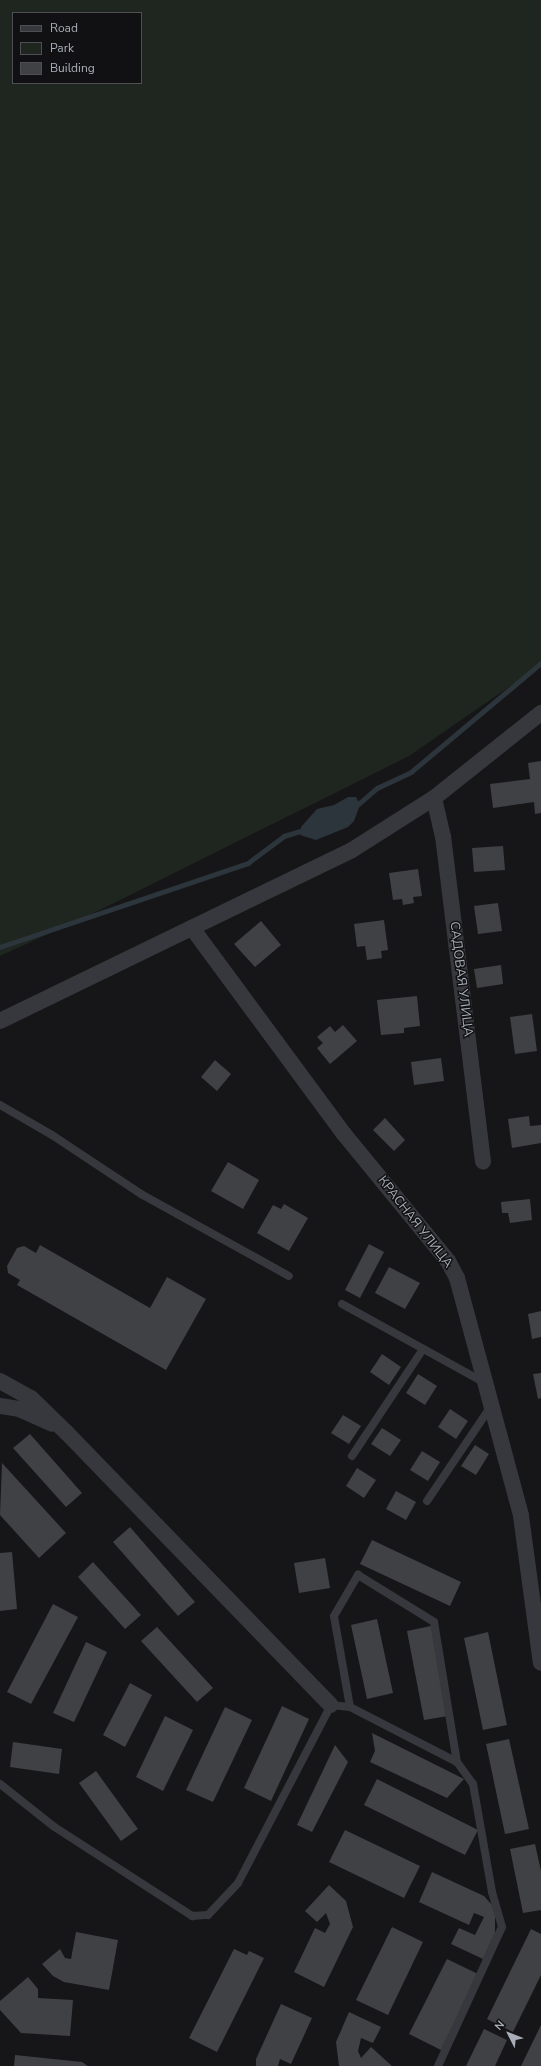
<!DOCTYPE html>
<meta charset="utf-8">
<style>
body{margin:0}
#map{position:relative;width:541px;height:2066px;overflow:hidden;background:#161618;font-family:"Nunito Sans",sans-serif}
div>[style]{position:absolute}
.green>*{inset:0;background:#1e261f}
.water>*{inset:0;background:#2c353c}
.stream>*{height:4.5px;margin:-2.25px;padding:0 2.25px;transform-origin:2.25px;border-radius:2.25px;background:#2c353c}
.building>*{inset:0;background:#404145}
.service>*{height:8px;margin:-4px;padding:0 4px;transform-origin:4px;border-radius:4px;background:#37383d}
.minor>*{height:16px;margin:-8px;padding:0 8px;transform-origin:8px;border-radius:8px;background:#37383d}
span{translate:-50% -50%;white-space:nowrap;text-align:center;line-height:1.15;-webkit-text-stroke:3px #111113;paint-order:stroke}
.street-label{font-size:13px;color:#a8adb8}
.legend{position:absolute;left:12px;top:12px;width:130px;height:72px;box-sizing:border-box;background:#111113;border:1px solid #4d4f55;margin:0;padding:5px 7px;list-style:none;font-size:12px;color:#a8adb8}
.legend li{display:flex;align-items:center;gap:8px;height:20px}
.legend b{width:20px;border:1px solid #4d4f55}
.north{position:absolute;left:489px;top:2014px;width:40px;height:40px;-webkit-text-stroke:3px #111113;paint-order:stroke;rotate:312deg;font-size:11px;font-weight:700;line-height:16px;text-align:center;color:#a8adb8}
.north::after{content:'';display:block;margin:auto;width:14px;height:18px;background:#a8adb8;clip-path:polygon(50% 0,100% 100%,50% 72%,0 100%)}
</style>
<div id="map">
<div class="green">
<i style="clip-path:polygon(evenodd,0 0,541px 0,541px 665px,409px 756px,100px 910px,0 956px,0 0,13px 13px,141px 13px,141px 83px,13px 83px,13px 13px)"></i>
</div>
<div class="water">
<i style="clip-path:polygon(348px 797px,356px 797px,360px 805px,354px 821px,348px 827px,316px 840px,300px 835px,301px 827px,317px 809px,334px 805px)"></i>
</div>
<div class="stream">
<i style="left:355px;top:807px;width:29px;rotate:-41deg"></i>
<i style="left:377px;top:788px;width:38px;rotate:-25deg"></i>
<i style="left:411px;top:772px;width:170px;rotate:-40deg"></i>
<i style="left:0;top:947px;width:262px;rotate:-18.7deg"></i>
<i style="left:248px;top:863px;width:45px;rotate:-36.9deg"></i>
<i style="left:284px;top:836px;width:21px;rotate:-17deg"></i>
</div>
<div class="building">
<i style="clip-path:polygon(541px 761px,541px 813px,535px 814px,534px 802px,493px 808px,490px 784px,530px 779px,528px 763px)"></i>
<i style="clip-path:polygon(503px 846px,505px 870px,474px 872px,472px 848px)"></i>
<i style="clip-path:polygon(418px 869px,422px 896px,413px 897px,414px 903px,403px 905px,402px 899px,393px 900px,389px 873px)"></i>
<i style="clip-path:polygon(498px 903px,502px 931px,478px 934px,474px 906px)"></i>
<i style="clip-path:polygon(384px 920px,388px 950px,381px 951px,382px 958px,367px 960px,365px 946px,357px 947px,354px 924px)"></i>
<i style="clip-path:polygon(261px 921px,281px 945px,255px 967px,234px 944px)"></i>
<i style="clip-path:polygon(501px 965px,503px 984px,477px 988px,474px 969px)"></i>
<i style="clip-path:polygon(417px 996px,420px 1026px,404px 1028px,404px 1033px,381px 1035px,377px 1000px)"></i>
<i style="clip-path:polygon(532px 1014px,537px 1051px,515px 1054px,510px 1017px)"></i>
<i style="clip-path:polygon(343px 1025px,357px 1041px,330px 1064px,317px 1048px,323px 1043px,317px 1037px,330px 1026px,335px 1032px)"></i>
<i style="clip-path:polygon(441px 1058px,444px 1081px,414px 1085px,411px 1062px)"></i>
<i style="clip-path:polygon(215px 1060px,231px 1074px,217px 1091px,201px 1077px)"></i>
<i style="clip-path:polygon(529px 1116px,530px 1126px,541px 1125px,541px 1143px,512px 1148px,508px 1119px)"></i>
<i style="clip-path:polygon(385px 1118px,405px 1140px,394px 1151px,373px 1130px)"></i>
<i style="clip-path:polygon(228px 1162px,259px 1180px,243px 1209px,211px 1191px)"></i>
<i style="clip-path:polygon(530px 1199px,532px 1220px,510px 1223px,508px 1213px,502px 1213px,501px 1202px)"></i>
<i style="clip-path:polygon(284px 1204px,308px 1218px,289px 1251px,257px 1233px,273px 1205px,281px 1209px)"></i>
<i style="clip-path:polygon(369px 1244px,384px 1252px,360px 1298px,345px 1290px)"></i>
<i style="clip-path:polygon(40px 1245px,150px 1308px,167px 1277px,206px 1299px,166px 1370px,17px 1285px,20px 1280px,8px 1273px,7px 1266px,17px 1248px,24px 1246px,36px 1253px)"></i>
<i style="clip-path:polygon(389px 1267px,420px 1283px,405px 1309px,375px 1293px)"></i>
<i style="clip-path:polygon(541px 1311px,541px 1337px,532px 1339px,528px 1314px)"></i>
<i style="clip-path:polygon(382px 1354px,401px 1367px,389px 1385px,370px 1372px)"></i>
<i style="clip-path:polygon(541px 1373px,541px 1398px,538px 1399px,533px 1374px)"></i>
<i style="clip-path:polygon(418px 1374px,437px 1386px,425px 1405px,406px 1393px)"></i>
<i style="clip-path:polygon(450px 1409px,468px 1421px,456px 1439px,438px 1427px)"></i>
<i style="clip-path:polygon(343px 1415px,361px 1426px,349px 1444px,331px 1433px)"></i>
<i style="clip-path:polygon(382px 1428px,401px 1440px,390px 1456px,371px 1444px)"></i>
<i style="clip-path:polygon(30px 1434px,82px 1493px,66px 1507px,13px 1448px)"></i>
<i style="clip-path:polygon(475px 1445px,489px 1454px,476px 1475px,461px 1466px)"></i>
<i style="clip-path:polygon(422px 1451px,440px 1462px,428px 1481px,410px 1470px)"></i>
<i style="clip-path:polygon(2px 1463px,66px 1533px,39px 1558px,0 1515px)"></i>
<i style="clip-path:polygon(357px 1468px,376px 1480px,364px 1498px,346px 1486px)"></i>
<i style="clip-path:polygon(396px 1491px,416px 1502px,406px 1520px,386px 1509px)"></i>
<i style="clip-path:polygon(130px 1527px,195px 1602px,178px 1616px,113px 1542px)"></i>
<i style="clip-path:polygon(372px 1540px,461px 1582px,450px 1606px,360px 1564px)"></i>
<i style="clip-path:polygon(12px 1552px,17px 1609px,0 1611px,0 1553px)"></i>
<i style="clip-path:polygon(325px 1558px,330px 1588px,299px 1593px,294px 1563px)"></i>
<i style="clip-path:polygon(93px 1562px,141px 1615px,125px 1629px,78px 1577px)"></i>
<i style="clip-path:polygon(53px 1604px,78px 1617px,31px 1704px,7px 1692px)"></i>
<i style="clip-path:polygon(377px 1619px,393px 1693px,367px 1699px,351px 1625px)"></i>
<i style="clip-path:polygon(431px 1626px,448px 1716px,424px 1720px,407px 1631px)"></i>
<i style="clip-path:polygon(157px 1627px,213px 1688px,197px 1702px,141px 1641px)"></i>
<i style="clip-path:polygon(488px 1632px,507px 1725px,483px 1730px,464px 1638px)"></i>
<i style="clip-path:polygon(86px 1642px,107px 1652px,74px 1722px,53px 1713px)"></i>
<i style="clip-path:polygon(130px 1683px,152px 1695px,125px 1747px,103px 1735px)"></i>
<i style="clip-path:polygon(282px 1706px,309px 1719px,271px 1801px,244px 1788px)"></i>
<i style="clip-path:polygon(225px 1707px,252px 1720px,213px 1802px,186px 1790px)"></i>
<i style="clip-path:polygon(165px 1716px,193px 1730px,163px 1791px,136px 1777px)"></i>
<i style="clip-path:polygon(372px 1733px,464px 1779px,447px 1798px,370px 1762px,375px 1751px)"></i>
<i style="clip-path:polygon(509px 1739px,529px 1829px,505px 1834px,486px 1744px)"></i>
<i style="clip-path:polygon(13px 1742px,62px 1749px,59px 1774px,10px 1767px)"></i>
<i style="clip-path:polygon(335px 1745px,348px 1762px,312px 1832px,297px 1825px)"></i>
<i style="clip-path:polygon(96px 1771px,138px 1829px,121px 1841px,79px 1783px)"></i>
<i style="clip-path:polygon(377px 1779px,478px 1830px,465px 1855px,364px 1805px)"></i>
<i style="clip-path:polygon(345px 1830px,420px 1866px,404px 1898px,329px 1862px)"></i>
<i style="clip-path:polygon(535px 1844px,541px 1871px,541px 1910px,523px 1913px,510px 1849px)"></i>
<i style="clip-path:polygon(432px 1872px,484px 1896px,492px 1905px,495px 1915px,495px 1933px,483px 1959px,451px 1944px,459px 1928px,475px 1935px,484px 1917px,474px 1913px,469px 1925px,419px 1902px)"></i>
<i style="clip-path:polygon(329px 1885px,346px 1901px,353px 1927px,324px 1987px,294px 1972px,315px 1928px,325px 1933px,330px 1924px,326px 1913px,317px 1922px,305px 1911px)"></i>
<i style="clip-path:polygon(392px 1927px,423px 1942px,388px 2015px,356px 2000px)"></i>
<i style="clip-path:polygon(531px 1929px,541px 1934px,541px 1975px,513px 2032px,487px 2019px)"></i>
<i style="clip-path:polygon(76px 1932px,118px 1940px,109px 1990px,64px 1982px,53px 1976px,42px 1964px,60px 1949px,65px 1958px,71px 1959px)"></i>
<i style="clip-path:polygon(234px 1949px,247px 1955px,249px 1951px,264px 1958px,217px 2052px,189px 2038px)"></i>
<i style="clip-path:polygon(447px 1959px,478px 1974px,441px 2050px,409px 2034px)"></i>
<i style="clip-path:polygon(28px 1977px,38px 1989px,38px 1998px,73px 2000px,70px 2036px,21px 2033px,0 2010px,0 2001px)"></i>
<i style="clip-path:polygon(281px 2004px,312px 2018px,291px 2064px,280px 2059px,278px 2066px,256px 2066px,256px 2059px)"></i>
<i style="clip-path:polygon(349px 2012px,381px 2027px,373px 2043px,361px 2038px,358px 2051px,361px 2058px,371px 2047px,392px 2066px,339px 2066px,336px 2042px)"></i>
<i style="clip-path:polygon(541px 2025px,541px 2066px,521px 2066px)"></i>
<i style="clip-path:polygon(484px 2029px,507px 2040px,495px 2066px,466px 2066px)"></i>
<i style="clip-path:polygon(15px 2055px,82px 2062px,88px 2066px,14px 2066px)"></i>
</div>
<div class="service">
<i style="left:0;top:1105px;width:60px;rotate:30deg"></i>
<i style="left:52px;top:1135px;width:107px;rotate:33.5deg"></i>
<i style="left:141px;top:1194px;width:169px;rotate:29deg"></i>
<i style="left:342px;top:1304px;width:163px;rotate:28.9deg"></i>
<i style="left:352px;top:1456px;width:128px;rotate:-56.4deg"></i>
<i style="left:427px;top:1501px;width:115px;rotate:-56deg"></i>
<i style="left:350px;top:1707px;width:92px;rotate:-100deg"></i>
<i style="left:334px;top:1616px;width:48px;rotate:-59.7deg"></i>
<i style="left:358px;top:1575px;width:89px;rotate:31.7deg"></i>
<i style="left:434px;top:1622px;width:142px;rotate:80.7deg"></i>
<i style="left:0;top:1784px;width:68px;rotate:38.4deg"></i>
<i style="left:53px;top:1826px;width:166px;rotate:32.9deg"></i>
<i style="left:192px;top:1916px;width:16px;rotate:-4deg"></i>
<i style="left:208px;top:1915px;width:44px;rotate:-46.8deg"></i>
<i style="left:238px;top:1883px;width:201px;rotate:-62.4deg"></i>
<i style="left:331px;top:1705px;width:19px;rotate:6deg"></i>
<i style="left:350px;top:1707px;width:120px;rotate:27.2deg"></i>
<i style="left:457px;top:1762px;width:27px;rotate:54deg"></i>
<i style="left:473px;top:1784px;width:110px;rotate:80deg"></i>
<i style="left:492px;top:1892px;width:36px;rotate:74deg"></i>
<i style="left:502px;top:1927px;width:153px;rotate:114.7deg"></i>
</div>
<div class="minor">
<i style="left:434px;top:798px;width:39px;rotate:77deg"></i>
<i style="left:443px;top:836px;width:328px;rotate:83deg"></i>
<i style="left:192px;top:928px;width:256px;rotate:53.6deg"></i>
<i style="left:344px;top:1134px;width:164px;rotate:50.7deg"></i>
<i style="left:448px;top:1261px;width:19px;rotate:62deg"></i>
<i style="left:457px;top:1278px;width:246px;rotate:74.9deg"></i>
<i style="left:521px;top:1516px;width:148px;rotate:82.3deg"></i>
<i style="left:0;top:1021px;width:391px;rotate:-25.9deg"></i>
<i style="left:352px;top:850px;width:97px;rotate:-32.4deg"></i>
<i style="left:434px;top:798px;width:137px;rotate:-38.5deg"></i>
<i style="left:0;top:1381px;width:35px;rotate:29deg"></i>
<i style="left:31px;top:1398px;width:49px;rotate:44.2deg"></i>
<i style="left:66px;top:1432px;width:380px;rotate:45.9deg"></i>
<i style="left:0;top:1406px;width:19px;rotate:9deg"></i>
<i style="left:19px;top:1409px;width:36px;rotate:24deg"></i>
</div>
<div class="street-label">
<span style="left:461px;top:979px;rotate:83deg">САДОВАЯ УЛИЦА</span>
<span style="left:415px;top:1222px;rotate:52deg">КРАСНАЯ УЛИЦА</span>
</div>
<ul class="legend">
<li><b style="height:5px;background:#37383d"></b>Road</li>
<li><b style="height:11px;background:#1e261f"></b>Park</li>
<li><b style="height:11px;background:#404145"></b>Building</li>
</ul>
<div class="north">N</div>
</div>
